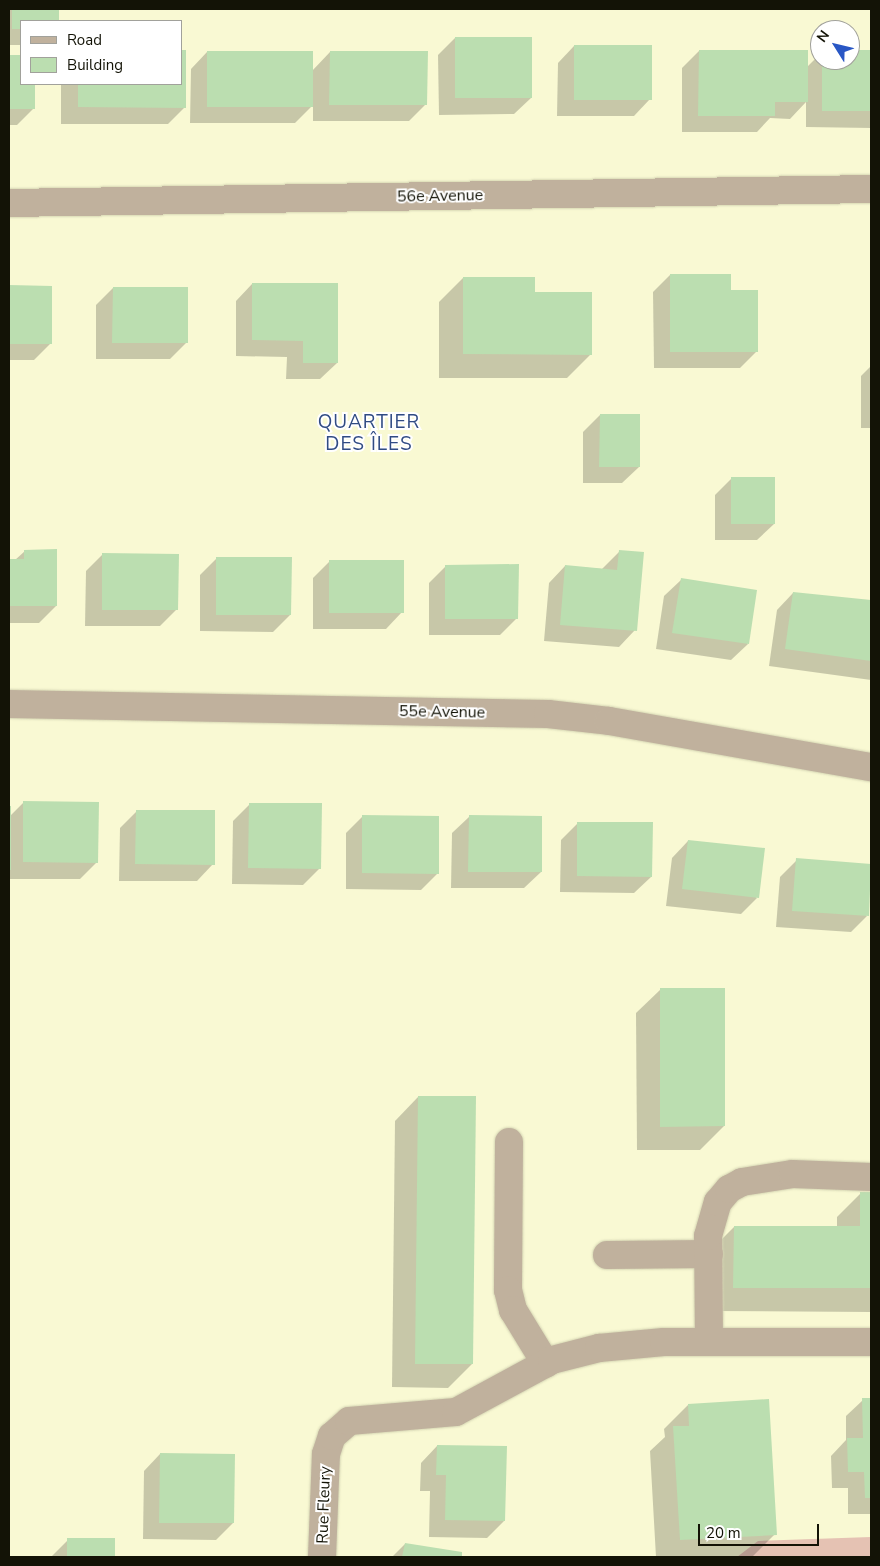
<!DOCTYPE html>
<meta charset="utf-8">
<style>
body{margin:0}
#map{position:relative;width:880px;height:1566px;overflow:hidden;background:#f9f9d3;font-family:"Nunito Sans",sans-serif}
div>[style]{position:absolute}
.green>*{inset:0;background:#e5c2b3}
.shadow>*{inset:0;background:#0003}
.building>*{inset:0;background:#bbdeb0}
.roads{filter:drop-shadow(0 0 1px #d4d4b2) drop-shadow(0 0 1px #d4d4b2)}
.minor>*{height:28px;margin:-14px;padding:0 14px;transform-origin:14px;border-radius:14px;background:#c0b19d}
span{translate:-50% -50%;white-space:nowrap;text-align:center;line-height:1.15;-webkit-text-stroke:4px #fff;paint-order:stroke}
.street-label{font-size:16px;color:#131306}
.quarter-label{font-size:19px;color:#304b83;letter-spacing:1px}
.frame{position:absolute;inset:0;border:10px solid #131306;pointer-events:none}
.legend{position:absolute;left:20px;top:20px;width:162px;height:65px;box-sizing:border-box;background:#fff;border:1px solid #a1a19b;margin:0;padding:6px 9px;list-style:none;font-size:15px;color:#131306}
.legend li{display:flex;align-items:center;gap:10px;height:25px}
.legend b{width:25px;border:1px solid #a1a19b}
.north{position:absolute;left:810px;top:20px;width:50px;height:50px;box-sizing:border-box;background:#fff;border:1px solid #a1a19b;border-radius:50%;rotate:306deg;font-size:14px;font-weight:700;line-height:20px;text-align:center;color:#131306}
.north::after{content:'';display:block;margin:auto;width:18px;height:22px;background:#2957c5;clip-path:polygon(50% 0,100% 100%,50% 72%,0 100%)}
.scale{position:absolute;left:698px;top:1524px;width:121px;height:22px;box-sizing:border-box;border:2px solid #131306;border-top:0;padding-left:6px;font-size:15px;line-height:18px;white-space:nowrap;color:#131306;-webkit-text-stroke:4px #fff;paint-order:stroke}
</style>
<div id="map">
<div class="green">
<i style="clip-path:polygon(871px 1537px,871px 1557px,737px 1557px,758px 1541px)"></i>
</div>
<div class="shadow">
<i style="clip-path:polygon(9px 9px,58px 9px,58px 21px,21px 21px,21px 45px,9px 45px)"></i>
<i style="clip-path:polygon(455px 38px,531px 98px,514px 114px,439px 115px,438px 55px)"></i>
<i style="clip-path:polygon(574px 46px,650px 99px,634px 116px,557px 116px,558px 63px)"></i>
<i style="clip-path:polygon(699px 51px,806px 68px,820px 54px,820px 60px,850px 60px,850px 51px,871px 51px,871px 128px,806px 127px,806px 102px,790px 119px,770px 118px,757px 132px,682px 132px,682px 68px)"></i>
<i style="clip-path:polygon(207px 52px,312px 71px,330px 52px,426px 104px,409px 121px,313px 121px,313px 105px,295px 123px,190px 123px,191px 69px)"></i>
<i style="clip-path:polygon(9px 56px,21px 56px,21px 84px,34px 84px,34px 108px,17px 125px,9px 125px)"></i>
<i style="clip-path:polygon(61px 84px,181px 84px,185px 107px,168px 124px,61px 124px)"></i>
<i style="clip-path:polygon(670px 275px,730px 292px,756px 352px,740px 368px,654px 368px,653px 292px)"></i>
<i style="clip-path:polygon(463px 278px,533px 293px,591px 354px,567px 378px,439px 378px,439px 302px)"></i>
<i style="clip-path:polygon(252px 284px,337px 363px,320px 379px,286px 379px,287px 357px,236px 356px,236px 301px)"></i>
<i style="clip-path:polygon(9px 287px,51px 287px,51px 343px,34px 360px,9px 360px)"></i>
<i style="clip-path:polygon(113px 288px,187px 342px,170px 359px,96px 359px,96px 305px)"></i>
<i style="clip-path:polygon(871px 366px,871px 428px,861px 428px,861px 376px)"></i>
<i style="clip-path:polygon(600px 415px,639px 467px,622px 483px,583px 483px,583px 432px)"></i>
<i style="clip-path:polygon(732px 478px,774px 524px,757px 540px,715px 540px,715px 495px)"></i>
<i style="clip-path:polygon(25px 551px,56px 606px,39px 623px,9px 623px,9px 560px,15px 560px)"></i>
<i style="clip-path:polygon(619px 552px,635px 630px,619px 647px,544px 641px,549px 583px,565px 566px,602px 569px)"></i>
<i style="clip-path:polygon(102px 555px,177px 609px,160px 626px,85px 626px,86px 571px)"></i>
<i style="clip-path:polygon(217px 558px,290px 615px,273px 632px,200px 631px,200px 575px)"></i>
<i style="clip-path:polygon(330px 561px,402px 612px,386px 629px,313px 629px,313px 578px)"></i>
<i style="clip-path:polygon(446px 566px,517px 618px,500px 635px,429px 635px,429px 583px)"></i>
<i style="clip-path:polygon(681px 580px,748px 644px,731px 660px,656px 649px,664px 596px)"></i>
<i style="clip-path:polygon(793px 593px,871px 602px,871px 680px,769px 666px,777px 610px)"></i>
<i style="clip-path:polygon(24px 802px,97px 862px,80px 879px,9px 879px,9px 807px,10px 816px)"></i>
<i style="clip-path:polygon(250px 804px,320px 868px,303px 885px,232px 884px,233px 821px)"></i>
<i style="clip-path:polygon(137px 811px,213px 864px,197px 881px,119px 881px,120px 828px)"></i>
<i style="clip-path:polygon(363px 816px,438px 873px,421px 890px,346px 889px,346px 833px)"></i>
<i style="clip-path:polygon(469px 817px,541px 872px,524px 888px,451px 888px,452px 833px)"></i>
<i style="clip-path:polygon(578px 823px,651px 877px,634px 893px,560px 892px,561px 840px)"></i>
<i style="clip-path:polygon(688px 841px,757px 898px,741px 914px,666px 906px,672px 858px)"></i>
<i style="clip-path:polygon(797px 860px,867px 916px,851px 932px,776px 927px,780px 877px)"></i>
<i style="clip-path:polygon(660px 990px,724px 1126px,700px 1150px,637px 1150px,636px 1013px)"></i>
<i style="clip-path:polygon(418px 1097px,472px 1364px,448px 1388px,392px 1387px,395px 1121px)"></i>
<i style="clip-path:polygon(861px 1193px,871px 1193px,871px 1312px,710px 1311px,710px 1251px,734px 1227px,837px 1227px,837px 1217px)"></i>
<i style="clip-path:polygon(863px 1400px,871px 1400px,871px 1514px,848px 1514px,848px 1488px,832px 1488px,831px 1456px,846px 1440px,846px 1416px)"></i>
<i style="clip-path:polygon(688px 1405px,775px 1534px,752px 1557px,656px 1557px,650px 1451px,665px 1437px,664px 1429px)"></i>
<i style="clip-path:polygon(437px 1446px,504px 1521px,487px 1538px,429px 1537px,430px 1491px,420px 1491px,421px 1463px)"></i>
<i style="clip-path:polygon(160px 1454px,233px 1523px,216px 1540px,143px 1539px,144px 1471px)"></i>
<i style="clip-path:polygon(68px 1540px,114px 1540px,114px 1557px,51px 1557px)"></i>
<i style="clip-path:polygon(405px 1544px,461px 1553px,460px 1557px,392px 1557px)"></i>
</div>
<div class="building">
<i style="clip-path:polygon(12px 9px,59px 9px,59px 21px,21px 21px,21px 29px,12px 29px)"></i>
<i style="clip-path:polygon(455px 37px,532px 37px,532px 98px,455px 98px)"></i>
<i style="clip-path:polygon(574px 45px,652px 45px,652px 100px,574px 100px)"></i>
<i style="clip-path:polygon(181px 50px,186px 50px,186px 108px,78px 107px,78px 84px,181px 84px)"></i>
<i style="clip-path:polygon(699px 50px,808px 50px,808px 102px,775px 102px,775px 116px,698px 116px)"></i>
<i style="clip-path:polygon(850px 50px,871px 50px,871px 111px,822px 111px,822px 60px,850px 60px)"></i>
<i style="clip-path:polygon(207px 51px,313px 51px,313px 107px,207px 107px)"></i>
<i style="clip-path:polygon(330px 51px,428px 51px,427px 105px,329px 105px)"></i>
<i style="clip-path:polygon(9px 55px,21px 55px,21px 84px,35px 84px,35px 109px,9px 109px)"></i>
<i style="clip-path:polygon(670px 274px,731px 274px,731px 290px,758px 290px,758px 352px,670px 352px)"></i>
<i style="clip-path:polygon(463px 277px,535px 277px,535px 292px,592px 292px,592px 355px,463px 354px)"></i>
<i style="clip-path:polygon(252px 283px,338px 283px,338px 363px,303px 363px,303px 341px,252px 340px)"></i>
<i style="clip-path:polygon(9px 285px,52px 286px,52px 344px,9px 344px)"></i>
<i style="clip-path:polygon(113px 287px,188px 287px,188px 343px,112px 343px)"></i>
<i style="clip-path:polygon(600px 414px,640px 414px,640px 467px,599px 467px)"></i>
<i style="clip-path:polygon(731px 477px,775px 477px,775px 524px,731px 524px)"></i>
<i style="clip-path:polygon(57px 549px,57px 606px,9px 606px,9px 559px,24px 559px,24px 550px)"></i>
<i style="clip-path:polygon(619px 550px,644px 552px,637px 631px,560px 625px,565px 565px,617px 570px)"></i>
<i style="clip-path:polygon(102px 553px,179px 554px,178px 610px,102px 610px)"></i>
<i style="clip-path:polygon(216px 557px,292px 557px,291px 615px,216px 615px)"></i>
<i style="clip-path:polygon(329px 560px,404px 560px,404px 613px,329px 613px)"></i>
<i style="clip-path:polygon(519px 564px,518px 619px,445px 619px,445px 565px)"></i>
<i style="clip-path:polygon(681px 578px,757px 590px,749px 644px,672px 633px)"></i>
<i style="clip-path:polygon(793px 592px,871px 600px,871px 661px,785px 649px)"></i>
<i style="clip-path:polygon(23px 801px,99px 802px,98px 863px,23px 862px)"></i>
<i style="clip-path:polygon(249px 803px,322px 803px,321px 869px,248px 868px)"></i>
<i style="clip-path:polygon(9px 806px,11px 806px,11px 870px,9px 870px)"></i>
<i style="clip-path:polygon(136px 810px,215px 810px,215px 865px,135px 864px)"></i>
<i style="clip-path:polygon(362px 815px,439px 816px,439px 874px,362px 873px)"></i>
<i style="clip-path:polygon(469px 815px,542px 816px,542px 872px,468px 872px)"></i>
<i style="clip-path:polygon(577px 822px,653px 822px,652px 877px,577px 876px)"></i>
<i style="clip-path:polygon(688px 840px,765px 848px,759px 898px,682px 889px)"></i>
<i style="clip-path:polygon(796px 858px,871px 864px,869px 916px,792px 911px)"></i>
<i style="clip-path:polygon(660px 988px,725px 988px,725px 1126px,660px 1127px)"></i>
<i style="clip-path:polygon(418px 1096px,476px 1096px,473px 1364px,415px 1364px)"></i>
<i style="clip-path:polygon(860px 1192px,871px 1192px,871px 1288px,733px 1288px,734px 1226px,860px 1226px)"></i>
<i style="clip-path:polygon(862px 1398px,871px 1398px,871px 1498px,865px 1498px,864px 1472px,848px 1472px,847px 1438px,863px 1438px)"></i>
<i style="clip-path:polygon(769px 1399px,777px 1535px,680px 1540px,673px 1426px,689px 1426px,688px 1404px)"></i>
<i style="clip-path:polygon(437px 1445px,507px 1446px,505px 1521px,445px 1520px,446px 1475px,436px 1475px)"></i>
<i style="clip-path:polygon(160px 1453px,235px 1454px,234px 1523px,159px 1523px)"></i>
<i style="clip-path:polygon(67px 1538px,115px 1538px,115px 1557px,67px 1557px)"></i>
<i style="clip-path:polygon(405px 1543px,462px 1552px,462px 1557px,402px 1557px)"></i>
</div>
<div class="roads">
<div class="minor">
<i style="left:9px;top:203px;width:862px;rotate:-0.93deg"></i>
<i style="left:9px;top:704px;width:539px;rotate:1.06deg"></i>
<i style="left:548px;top:714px;width:61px;rotate:6.5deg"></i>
<i style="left:609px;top:721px;width:266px;rotate:10deg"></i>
<i style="left:509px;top:1142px;width:148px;rotate:90.4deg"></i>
<i style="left:508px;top:1290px;width:21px;rotate:76deg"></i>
<i style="left:513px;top:1310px;width:63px;rotate:58.6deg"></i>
<i style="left:607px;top:1255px;width:102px;rotate:-0.6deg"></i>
<i style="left:709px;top:1342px;width:106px;rotate:-90.5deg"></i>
<i style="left:708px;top:1236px;width:35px;rotate:-74deg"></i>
<i style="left:718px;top:1202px;width:17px;rotate:-50deg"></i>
<i style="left:729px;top:1189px;width:15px;rotate:-28deg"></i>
<i style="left:742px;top:1182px;width:52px;rotate:-8.9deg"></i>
<i style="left:793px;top:1174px;width:78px;rotate:2.2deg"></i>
<i style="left:322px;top:1557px;width:103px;rotate:-87.8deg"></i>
<i style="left:326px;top:1454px;width:19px;rotate:-72deg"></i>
<i style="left:332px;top:1436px;width:23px;rotate:-41deg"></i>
<i style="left:349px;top:1421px;width:107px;rotate:-4.8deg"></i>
<i style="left:456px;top:1412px;width:109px;rotate:-28.4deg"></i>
<i style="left:552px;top:1360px;width:49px;rotate:-14.3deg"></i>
<i style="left:599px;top:1348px;width:65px;rotate:-5.3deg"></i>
<i style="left:664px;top:1342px;width:207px"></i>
</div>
</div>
<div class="street-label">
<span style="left:440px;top:196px;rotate:-1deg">56e Avenue</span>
<span style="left:442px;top:712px;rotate:1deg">55e Avenue</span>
<span style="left:324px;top:1505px;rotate:-88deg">Rue Fleury</span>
</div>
<div class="quarter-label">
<span style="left:369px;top:434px">QUARTIER<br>DES ÎLES</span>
</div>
<div class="frame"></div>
<ul class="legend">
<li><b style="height:6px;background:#c0b19d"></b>Road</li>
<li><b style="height:14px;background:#bbdeb0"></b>Building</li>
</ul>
<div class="north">N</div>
<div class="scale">20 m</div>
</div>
